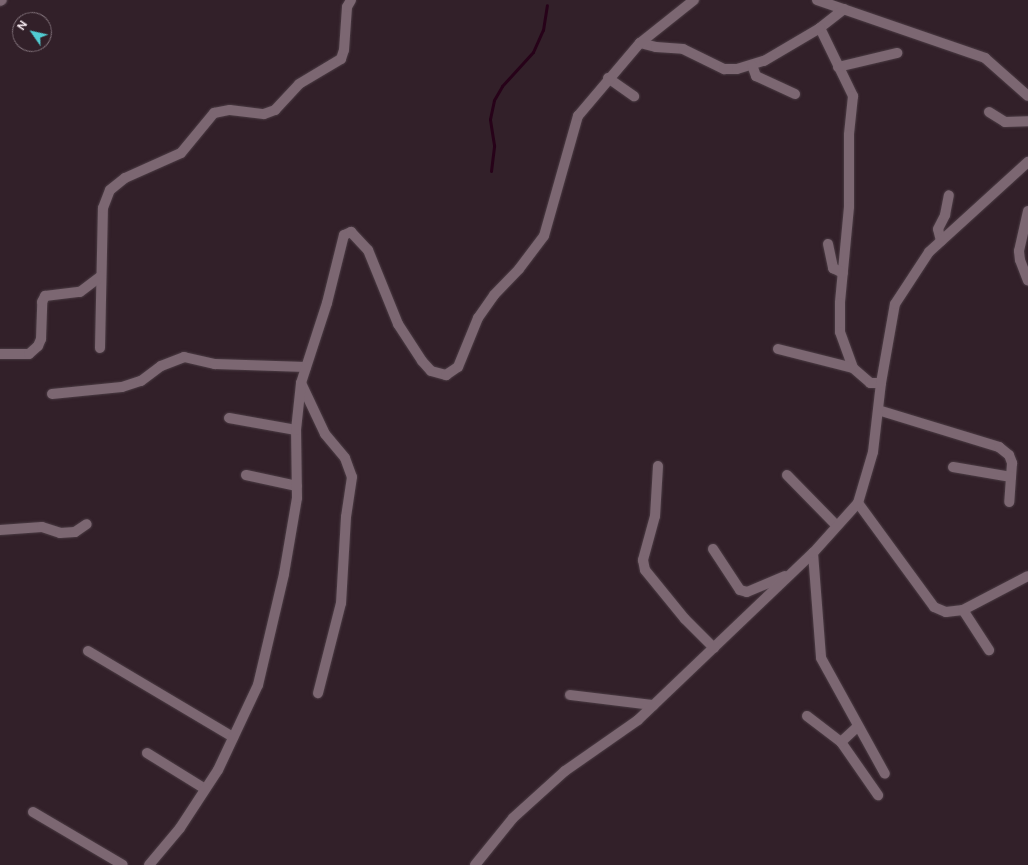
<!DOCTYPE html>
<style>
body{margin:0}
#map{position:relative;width:1028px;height:865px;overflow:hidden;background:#322029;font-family:Figtree,sans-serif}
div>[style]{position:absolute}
.stream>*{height:3px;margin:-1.5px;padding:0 1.5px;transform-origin:1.5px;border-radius:1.5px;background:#270219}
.roads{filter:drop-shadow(0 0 1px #4b3c44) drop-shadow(0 0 1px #4b3c44)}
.minor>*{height:10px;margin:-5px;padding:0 5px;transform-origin:5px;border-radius:5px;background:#7c6772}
span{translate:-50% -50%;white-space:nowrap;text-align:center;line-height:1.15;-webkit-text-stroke:3px #322029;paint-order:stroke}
.north{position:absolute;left:12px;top:12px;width:40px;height:40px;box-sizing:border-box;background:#322029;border:1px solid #82737b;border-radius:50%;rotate:304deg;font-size:11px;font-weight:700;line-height:16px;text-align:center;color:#fbeff5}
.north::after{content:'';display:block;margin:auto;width:14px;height:18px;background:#51ccd2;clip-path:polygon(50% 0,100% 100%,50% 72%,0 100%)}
</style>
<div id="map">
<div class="stream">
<i style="left:491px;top:171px;width:26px;rotate:-83deg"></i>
<i style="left:494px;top:145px;width:26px;rotate:-99deg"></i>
<i style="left:490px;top:119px;width:19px;rotate:-78deg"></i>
<i style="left:494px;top:100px;width:16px;rotate:-60deg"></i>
<i style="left:502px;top:86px;width:46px;rotate:-47.6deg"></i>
<i style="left:533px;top:52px;width:24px;rotate:-66deg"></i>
<i style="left:543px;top:30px;width:25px;rotate:-81deg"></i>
</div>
<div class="roads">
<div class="minor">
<i style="left:817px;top:0;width:178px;rotate:19deg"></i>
<i style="left:985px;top:58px;width:57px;rotate:41.5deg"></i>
<i style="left:0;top:1px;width:2px;rotate:-27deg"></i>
<i style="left:844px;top:9px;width:31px;rotate:142deg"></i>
<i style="left:820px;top:28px;width:76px;rotate:64.1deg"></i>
<i style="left:853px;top:96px;width:39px;rotate:96deg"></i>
<i style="left:849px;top:135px;width:72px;rotate:90deg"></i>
<i style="left:849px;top:207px;width:96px;rotate:95.4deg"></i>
<i style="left:840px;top:303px;width:29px;rotate:90deg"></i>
<i style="left:840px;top:332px;width:38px;rotate:70deg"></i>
<i style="left:853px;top:368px;width:23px;rotate:41deg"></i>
<i style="left:870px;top:383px;width:11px"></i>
<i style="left:640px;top:43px;width:16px;rotate:14deg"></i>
<i style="left:656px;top:47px;width:27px;rotate:4deg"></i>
<i style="left:683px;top:49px;width:46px;rotate:26deg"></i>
<i style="left:724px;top:69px;width:13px"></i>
<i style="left:737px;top:69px;width:28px;rotate:-17deg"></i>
<i style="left:764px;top:61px;width:65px;rotate:-30.5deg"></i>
<i style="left:752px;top:65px;width:12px;rotate:70deg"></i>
<i style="left:756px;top:76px;width:43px;rotate:24.8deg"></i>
<i style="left:838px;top:67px;width:61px;rotate:-13.3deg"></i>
<i style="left:608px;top:78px;width:32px;rotate:35deg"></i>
<i style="left:989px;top:112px;width:19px;rotate:32deg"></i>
<i style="left:1005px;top:122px;width:23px;rotate:-2deg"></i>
<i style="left:1028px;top:211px;width:41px;rotate:102.7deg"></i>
<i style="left:1019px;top:251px;width:9px;rotate:84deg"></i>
<i style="left:1020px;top:260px;width:22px;rotate:69deg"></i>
<i style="left:941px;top:241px;width:12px;rotate:-104deg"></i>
<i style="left:938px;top:229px;width:16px;rotate:-63deg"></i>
<i style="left:945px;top:215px;width:20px;rotate:-79deg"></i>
<i style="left:828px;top:244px;width:25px;rotate:78deg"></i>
<i style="left:833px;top:268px;width:11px;rotate:27deg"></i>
<i style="left:100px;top:348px;width:140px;rotate:-88.8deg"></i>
<i style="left:103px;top:208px;width:19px;rotate:-69deg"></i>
<i style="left:110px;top:190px;width:19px;rotate:-39deg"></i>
<i style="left:125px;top:178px;width:61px;rotate:-24.1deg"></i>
<i style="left:181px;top:153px;width:52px;rotate:-50.5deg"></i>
<i style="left:214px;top:113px;width:16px;rotate:-11deg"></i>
<i style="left:230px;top:110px;width:34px;rotate:7deg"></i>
<i style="left:264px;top:114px;width:12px;rotate:-20deg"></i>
<i style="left:275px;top:110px;width:35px;rotate:-47deg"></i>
<i style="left:299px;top:84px;width:49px;rotate:-30.8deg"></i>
<i style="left:341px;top:59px;width:9px;rotate:-72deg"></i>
<i style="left:344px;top:50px;width:43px;rotate:-86deg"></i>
<i style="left:347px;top:7px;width:8px;rotate:-60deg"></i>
<i style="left:778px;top:349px;width:77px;rotate:14.2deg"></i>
<i style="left:0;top:354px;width:29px"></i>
<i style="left:29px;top:354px;width:12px;rotate:-42deg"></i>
<i style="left:38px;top:346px;width:8px;rotate:-67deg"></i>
<i style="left:41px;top:339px;width:37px;rotate:-88deg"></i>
<i style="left:42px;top:302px;width:7px;rotate:-63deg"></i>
<i style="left:45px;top:296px;width:35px;rotate:-7deg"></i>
<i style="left:80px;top:292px;width:26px;rotate:-37deg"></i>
<i style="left:301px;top:383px;width:56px;rotate:64.8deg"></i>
<i style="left:325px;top:434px;width:31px;rotate:50deg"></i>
<i style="left:345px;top:458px;width:20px;rotate:70deg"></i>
<i style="left:352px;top:477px;width:40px;rotate:98.5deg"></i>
<i style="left:346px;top:517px;width:86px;rotate:93.3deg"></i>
<i style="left:341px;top:603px;width:93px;rotate:104.3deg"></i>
<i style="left:52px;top:394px;width:70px;rotate:-5.7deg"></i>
<i style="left:122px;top:387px;width:20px;rotate:-18deg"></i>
<i style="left:141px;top:381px;width:25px;rotate:-37deg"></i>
<i style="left:161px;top:366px;width:25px;rotate:-21deg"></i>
<i style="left:184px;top:357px;width:32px;rotate:13deg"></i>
<i style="left:215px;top:364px;width:91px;rotate:1.9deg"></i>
<i style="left:878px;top:410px;width:127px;rotate:17deg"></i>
<i style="left:999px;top:447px;width:13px;rotate:39deg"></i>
<i style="left:1009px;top:455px;width:9px;rotate:69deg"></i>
<i style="left:1012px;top:463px;width:39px;rotate:94deg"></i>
<i style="left:229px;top:418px;width:68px;rotate:10.2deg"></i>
<i style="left:658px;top:466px;width:50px;rotate:93.4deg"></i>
<i style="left:655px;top:516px;width:46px;rotate:105.3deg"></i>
<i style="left:643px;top:560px;width:10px;rotate:79deg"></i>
<i style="left:645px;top:570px;width:63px;rotate:50.8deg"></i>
<i style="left:685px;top:619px;width:41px;rotate:45deg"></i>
<i style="left:953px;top:467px;width:59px;rotate:9.8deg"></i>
<i style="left:246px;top:475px;width:52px;rotate:12.2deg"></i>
<i style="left:787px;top:475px;width:71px;rotate:45.6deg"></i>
<i style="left:858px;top:503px;width:129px;rotate:53.8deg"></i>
<i style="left:934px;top:607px;width:13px;rotate:23deg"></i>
<i style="left:946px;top:612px;width:17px;rotate:-7deg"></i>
<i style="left:963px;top:610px;width:73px;rotate:-27.6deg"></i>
<i style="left:0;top:530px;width:42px;rotate:-4.1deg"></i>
<i style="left:42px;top:527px;width:19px;rotate:18deg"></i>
<i style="left:60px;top:533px;width:15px;rotate:-4deg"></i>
<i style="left:75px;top:532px;width:14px;rotate:-34deg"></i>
<i style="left:713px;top:549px;width:49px;rotate:56.6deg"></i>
<i style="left:740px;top:590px;width:7px;rotate:16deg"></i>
<i style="left:747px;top:592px;width:41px;rotate:-22.8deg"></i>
<i style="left:813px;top:553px;width:105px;rotate:85.6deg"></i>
<i style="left:821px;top:658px;width:132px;rotate:61.1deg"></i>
<i style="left:963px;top:610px;width:48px;rotate:57deg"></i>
<i style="left:88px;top:651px;width:169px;rotate:30.7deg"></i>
<i style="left:570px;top:695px;width:84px;rotate:6.9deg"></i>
<i style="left:807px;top:716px;width:43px;rotate:37.4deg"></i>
<i style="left:841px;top:742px;width:65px;rotate:55.1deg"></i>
<i style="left:841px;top:742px;width:23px;rotate:-43deg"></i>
<i style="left:147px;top:753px;width:68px;rotate:31.8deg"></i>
<i style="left:33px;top:812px;width:104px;rotate:30.5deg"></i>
<i style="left:149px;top:865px;width:48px;rotate:-50deg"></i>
<i style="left:180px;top:828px;width:69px;rotate:-56.8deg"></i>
<i style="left:218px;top:770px;width:94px;rotate:-64.8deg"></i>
<i style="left:258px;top:685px;width:114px;rotate:-76.8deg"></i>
<i style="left:284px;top:574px;width:77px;rotate:-80.3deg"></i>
<i style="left:297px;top:498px;width:68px;rotate:-90.8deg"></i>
<i style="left:296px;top:430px;width:47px;rotate:-83.9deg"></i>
<i style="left:301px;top:383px;width:84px;rotate:-72deg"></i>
<i style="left:327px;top:303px;width:70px;rotate:-76deg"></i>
<i style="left:344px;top:235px;width:8px;rotate:-23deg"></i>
<i style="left:351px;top:232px;width:25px;rotate:47deg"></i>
<i style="left:368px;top:250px;width:80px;rotate:67.9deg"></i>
<i style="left:398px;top:324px;width:44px;rotate:57deg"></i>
<i style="left:422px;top:361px;width:13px;rotate:48deg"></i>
<i style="left:431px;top:371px;width:16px;rotate:15deg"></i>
<i style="left:446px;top:375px;width:14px;rotate:-34deg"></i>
<i style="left:458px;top:367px;width:53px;rotate:-67.8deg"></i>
<i style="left:478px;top:318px;width:28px;rotate:-55deg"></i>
<i style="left:494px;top:295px;width:36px;rotate:-46deg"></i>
<i style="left:519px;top:269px;width:41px;rotate:-52.9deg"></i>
<i style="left:544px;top:236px;width:125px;rotate:-74.2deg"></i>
<i style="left:578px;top:116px;width:96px;rotate:-49.7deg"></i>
<i style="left:640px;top:43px;width:69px;rotate:-38.5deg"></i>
<i style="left:475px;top:865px;width:60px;rotate:-51deg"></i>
<i style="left:513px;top:818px;width:70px;rotate:-42.1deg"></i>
<i style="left:565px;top:771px;width:89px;rotate:-34.9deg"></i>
<i style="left:638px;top:720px;width:242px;rotate:-43.7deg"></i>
<i style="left:813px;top:553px;width:67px;rotate:-48deg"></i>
<i style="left:858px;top:503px;width:53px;rotate:-73.6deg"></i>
<i style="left:873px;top:452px;width:69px;rotate:-83.4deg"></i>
<i style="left:881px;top:383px;width:80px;rotate:-80deg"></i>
<i style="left:895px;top:304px;width:62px;rotate:-56.8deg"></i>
<i style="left:929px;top:252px;width:134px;rotate:-42.3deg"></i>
</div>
</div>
<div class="north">N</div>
</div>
